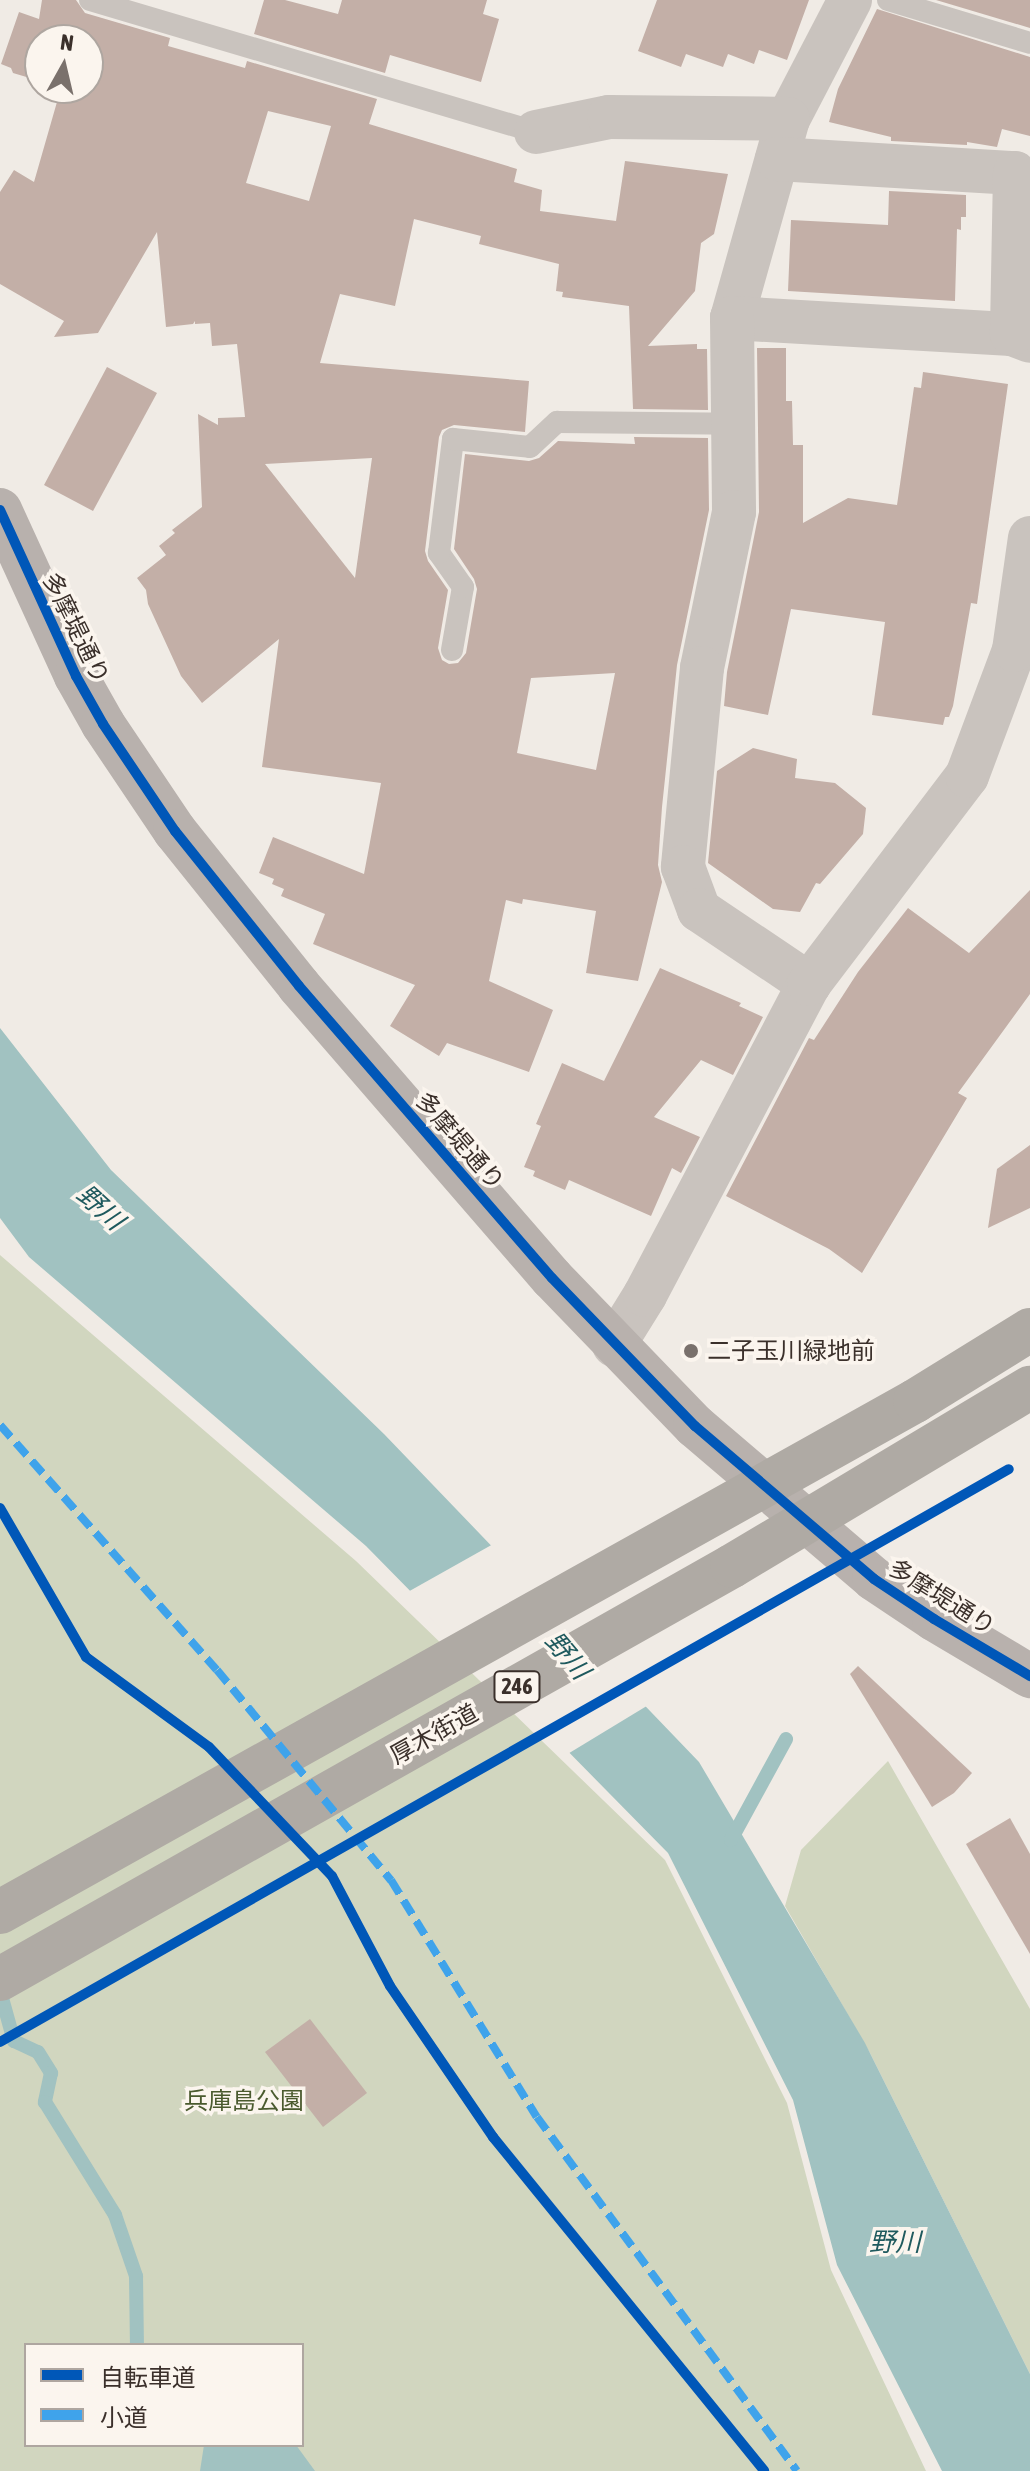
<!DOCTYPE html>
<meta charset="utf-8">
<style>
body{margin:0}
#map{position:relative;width:1030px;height:2471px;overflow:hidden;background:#f0ebe5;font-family:"Asap Condensed","Noto Sans JP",sans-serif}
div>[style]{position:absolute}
.green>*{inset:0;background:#d1d6bf}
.water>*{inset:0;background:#a1c2c1}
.pier>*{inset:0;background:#f0ebe5}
.stream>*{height:14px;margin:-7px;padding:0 7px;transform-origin:7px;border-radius:7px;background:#a1c2c1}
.building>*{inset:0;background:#c3afa7}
.lane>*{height:22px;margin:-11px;padding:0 11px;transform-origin:11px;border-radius:11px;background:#c9c3be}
.street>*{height:44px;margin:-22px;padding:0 22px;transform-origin:22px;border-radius:22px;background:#c9c3be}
.primary>*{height:44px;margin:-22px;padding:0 22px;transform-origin:22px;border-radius:22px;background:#b8b1ad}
.highway-bridge>*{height:44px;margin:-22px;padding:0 22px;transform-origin:22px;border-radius:22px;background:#afaaa4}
.quiet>*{height:8px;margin-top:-4px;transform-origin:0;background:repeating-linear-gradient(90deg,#3fa3eb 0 16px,transparent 0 24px)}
.cycleway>*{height:10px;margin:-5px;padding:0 5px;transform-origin:5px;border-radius:5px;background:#0057b8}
.dots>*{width:22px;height:22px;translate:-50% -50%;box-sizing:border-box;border:4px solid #fbf5ee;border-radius:50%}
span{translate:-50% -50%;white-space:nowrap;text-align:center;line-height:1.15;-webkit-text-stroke:7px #fbf5ee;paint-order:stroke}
.shield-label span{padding:2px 6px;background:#fbf5ee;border:2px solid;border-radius:6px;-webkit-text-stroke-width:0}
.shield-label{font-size:22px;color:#3b302b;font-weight:700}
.street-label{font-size:24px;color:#3b302b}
.poi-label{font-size:24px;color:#3b302b}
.left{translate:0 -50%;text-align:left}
.park-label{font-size:24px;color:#4a5a2e}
.water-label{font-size:26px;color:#1f5a5e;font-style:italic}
.legend{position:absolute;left:24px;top:2343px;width:280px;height:104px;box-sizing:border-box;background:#fbf5ee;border:2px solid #aea6a0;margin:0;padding:10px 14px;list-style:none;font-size:24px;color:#3b302b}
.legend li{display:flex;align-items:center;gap:16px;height:40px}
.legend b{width:40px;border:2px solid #aea6a0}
.north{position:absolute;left:24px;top:24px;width:80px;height:80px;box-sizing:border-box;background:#fbf5ee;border:2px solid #aea6a0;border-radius:50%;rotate:8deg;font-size:22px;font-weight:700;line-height:32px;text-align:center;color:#3b302b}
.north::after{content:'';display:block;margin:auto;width:28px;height:36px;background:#7a716c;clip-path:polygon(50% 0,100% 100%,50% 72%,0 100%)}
</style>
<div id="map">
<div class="green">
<i style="clip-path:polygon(evenodd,0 1255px,356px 1561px,665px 1860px,787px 2103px,831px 2270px,926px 2471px,0 2471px,0 1255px,26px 2345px,302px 2345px,302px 2445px,26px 2445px,26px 2345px)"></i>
<i style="clip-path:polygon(888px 1761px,1030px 2009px,1030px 2374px,870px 2053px,785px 1906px,801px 1850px)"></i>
</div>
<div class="water">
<i style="clip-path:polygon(0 1028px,111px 1170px,384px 1434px,699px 1762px,865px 2043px,1030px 2374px,1030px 2471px,942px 2471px,837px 2265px,793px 2100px,668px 1853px,366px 1546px,29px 1257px,0 1218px)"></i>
<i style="clip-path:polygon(204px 2445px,296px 2445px,315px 2471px,200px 2471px)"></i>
</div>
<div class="pier">
<i style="clip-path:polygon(495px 1543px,650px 1704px,566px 1755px,406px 1593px)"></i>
</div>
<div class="stream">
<i style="left:731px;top:1840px;width:115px;rotate:-61.4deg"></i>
<i style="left:0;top:1991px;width:52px;rotate:74.4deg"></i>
<i style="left:14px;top:2041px;width:26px;rotate:25deg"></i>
<i style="left:38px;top:2052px;width:25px;rotate:58deg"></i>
<i style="left:51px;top:2073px;width:30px;rotate:102deg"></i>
<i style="left:45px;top:2102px;width:133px;rotate:58.2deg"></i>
<i style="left:115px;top:2215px;width:65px;rotate:71deg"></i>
<i style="left:136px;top:2276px;width:69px;rotate:89.2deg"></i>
</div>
<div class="building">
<i style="clip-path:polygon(evenodd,42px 0,76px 0,85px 13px,170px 38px,168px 46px,245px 68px,247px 61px,377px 99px,369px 124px,517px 169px,514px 182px,542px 190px,540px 211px,616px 221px,625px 161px,728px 174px,714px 234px,701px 243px,695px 291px,648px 346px,697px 344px,697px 349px,707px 349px,708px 410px,633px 409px,629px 306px,562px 297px,563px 292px,556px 291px,559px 264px,479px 244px,481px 236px,414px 219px,395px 306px,340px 294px,320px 363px,529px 381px,525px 432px,454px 425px,442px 430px,439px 437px,425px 551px,428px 561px,448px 590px,438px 648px,442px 660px,449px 664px,458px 663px,466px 653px,477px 589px,474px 579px,454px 549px,465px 454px,529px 461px,539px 458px,558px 441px,635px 444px,634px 437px,708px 438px,709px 510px,677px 665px,662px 807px,658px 865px,662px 882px,638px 981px,586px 973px,596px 911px,523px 899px,522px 904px,506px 900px,489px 981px,553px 1010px,529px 1072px,447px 1043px,439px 1056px,390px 1026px,415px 985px,313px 944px,325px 914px,281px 896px,284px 889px,272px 884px,274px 879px,259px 873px,273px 837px,364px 874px,381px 783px,262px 767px,279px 639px,202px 703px,181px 676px,148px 604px,146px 590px,137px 578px,166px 555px,159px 546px,175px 533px,172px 530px,202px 507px,198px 414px,218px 425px,218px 418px,245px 417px,237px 344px,212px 346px,210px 323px,195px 324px,195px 321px,193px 324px,166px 327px,157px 232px,98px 333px,54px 337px,64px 321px,0 284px,0 192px,14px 170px,34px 182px,61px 88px,88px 88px,88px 40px,40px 40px,40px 81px,13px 73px,11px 68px,1px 64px,19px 12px,39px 19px,42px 0,268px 111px,331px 126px,309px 201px,246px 183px,268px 111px,42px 0,372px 458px,355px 578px,265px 464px,372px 458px,42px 0,615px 673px,596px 770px,517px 753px,531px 678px,615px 673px)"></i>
<i style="clip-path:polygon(264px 0,285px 0,338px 14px,342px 0,487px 0,483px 14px,499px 19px,481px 82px,390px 55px,385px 73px,254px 34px)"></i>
<i style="clip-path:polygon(657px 0,809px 0,787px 60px,759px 50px,754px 64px,728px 54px,723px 67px,686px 54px,681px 67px,638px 51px)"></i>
<i style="clip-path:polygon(936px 0,1030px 0,1030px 28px)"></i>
<i style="clip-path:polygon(877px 9px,1030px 57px,1030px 136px,1002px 129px,997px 147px,967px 142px,967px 145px,891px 141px,891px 137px,829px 122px,838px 89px)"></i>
<i style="clip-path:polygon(889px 191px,966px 195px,966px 217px,961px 217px,961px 230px,957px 229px,955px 301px,788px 291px,791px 220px,888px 225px)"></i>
<i style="clip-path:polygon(757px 348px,786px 348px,786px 401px,792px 401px,793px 445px,803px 445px,803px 523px,848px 498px,897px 505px,914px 387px,921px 388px,923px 372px,1008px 384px,977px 604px,971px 603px,953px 706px,949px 717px,945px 717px,943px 725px,872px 715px,885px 622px,791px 609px,768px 715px,724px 706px,727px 672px,759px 512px)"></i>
<i style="clip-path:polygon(107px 367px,157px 393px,93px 511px,44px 485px)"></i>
<i style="clip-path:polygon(753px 748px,797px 759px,795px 778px,835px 783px,866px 808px,863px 834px,820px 884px,816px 883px,800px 912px,773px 909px,708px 863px,717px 771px)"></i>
<i style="clip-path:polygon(1030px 890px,1030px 994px,958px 1093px,967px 1098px,862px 1273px,829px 1249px,726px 1196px,809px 1038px,814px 1040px,858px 972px,908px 908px,969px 953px)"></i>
<i style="clip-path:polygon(660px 968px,741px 1003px,739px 1006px,763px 1017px,733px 1075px,701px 1060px,654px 1117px,700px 1137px,681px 1173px,672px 1168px,651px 1216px,569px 1180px,565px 1190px,533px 1176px,535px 1171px,524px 1167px,541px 1126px,536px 1124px,562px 1063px,604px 1081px)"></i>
<i style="clip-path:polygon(1030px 1145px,1030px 1208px,988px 1228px,997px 1169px)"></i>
<i style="clip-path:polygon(858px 1666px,972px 1773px,954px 1793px,932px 1807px,850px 1674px)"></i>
<i style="clip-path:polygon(1010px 1818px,1030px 1854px,1030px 1954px,966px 1844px)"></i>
<i style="clip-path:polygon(310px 2019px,367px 2093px,323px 2127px,265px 2052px)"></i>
</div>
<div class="lane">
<i style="left:90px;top:0;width:465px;rotate:16.5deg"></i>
<i style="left:888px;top:0;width:148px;rotate:16.8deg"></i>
<i style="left:452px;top:650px;width:64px;rotate:-80.1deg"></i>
<i style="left:463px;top:587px;width:42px;rotate:-125.2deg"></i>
<i style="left:439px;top:553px;width:115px;rotate:-83deg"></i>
<i style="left:453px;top:439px;width:77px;rotate:5.9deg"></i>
<i style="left:530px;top:447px;width:37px;rotate:-43deg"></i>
<i style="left:557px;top:422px;width:177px;rotate:0.6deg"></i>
</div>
<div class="street">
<i style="left:850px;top:0;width:134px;rotate:117.5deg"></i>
<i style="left:788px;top:119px;width:207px;rotate:105.7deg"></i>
<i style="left:732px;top:318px;width:280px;rotate:3.3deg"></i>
<i style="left:1012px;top:334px;width:19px;rotate:21deg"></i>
<i style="left:536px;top:132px;width:75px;rotate:-11.6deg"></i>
<i style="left:609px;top:117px;width:179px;rotate:0.6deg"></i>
<i style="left:777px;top:159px;width:238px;rotate:3.4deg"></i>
<i style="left:1015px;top:173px;width:161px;rotate:91.1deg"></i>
<i style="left:732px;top:318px;width:194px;rotate:89.4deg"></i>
<i style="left:734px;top:512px;width:159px;rotate:101.6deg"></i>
<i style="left:702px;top:668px;width:200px;rotate:95.5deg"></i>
<i style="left:683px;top:867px;width:46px;rotate:69.6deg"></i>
<i style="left:699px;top:910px;width:133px;rotate:33.9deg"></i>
<i style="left:614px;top:1345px;width:59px;rotate:-58.2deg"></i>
<i style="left:645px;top:1295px;width:352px;rotate:-62.2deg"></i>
<i style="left:809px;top:984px;width:261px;rotate:-52.8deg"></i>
<i style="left:967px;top:776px;width:134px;rotate:-69.5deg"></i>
<i style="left:1014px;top:650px;width:113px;rotate:-81.9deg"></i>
</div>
<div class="primary">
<i style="left:0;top:510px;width:183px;rotate:65.4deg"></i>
<i style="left:76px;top:676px;width:55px;rotate:60.6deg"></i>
<i style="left:103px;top:724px;width:129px;rotate:56.1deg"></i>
<i style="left:175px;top:831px;width:198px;rotate:51.3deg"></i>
<i style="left:299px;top:986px;width:386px;rotate:49.1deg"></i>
<i style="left:552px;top:1278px;width:206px;rotate:46deg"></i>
<i style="left:695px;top:1426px;width:235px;rotate:40.5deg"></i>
<i style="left:874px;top:1579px;width:72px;rotate:33.7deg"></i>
<i style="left:934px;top:1619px;width:112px;rotate:30.7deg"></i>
</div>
<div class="highway-bridge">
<i style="left:0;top:1912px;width:1048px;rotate:-29.18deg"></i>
<i style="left:915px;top:1401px;width:135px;rotate:-31.7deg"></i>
<i style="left:0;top:1979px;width:840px;rotate:-29.43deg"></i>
<i style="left:732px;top:1566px;width:347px;rotate:-30.9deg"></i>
</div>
<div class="quiet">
<i style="left:0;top:1425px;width:327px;rotate:48.5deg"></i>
<i style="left:217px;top:1670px;width:273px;rotate:50.4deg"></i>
<i style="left:391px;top:1880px;width:278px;rotate:58.4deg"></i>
<i style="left:537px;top:2117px;width:439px;rotate:53.7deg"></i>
</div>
<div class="cycleway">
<i style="left:0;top:510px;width:183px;rotate:65.4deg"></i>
<i style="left:76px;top:676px;width:55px;rotate:60.6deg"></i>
<i style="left:103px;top:724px;width:129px;rotate:56.1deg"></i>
<i style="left:175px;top:831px;width:198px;rotate:51.3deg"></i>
<i style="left:299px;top:986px;width:386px;rotate:49.1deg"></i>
<i style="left:552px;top:1278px;width:206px;rotate:46deg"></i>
<i style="left:695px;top:1426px;width:235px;rotate:40.5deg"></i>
<i style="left:874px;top:1579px;width:72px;rotate:33.7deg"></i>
<i style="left:934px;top:1619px;width:112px;rotate:30.7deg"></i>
<i style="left:0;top:1508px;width:172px;rotate:60deg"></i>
<i style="left:86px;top:1657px;width:152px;rotate:36.2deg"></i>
<i style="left:209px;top:1747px;width:178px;rotate:46.4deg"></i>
<i style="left:332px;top:1876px;width:124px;rotate:62.2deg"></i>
<i style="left:390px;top:1986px;width:183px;rotate:55.7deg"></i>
<i style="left:493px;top:2137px;width:430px;rotate:50.9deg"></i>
<i style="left:0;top:2042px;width:1160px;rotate:-29.59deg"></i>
</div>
<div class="dots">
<i style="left:691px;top:1351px;background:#7a716c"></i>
</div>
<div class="shield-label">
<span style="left:517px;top:1687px">246</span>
</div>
<div class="street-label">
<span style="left:76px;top:628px;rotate:64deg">多摩堤通り</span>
<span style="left:460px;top:1141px;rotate:49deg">多摩堤通り</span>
<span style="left:942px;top:1597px;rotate:32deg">多摩堤通り</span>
<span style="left:434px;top:1734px;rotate:-29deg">厚木街道</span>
</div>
<div class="poi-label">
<span class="left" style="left:707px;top:1351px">二子玉川緑地前</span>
</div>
<div class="park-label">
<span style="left:244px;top:2101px">兵庫島公園</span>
</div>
<div class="water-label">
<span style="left:100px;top:1208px;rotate:42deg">野川</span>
<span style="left:567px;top:1656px;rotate:50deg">野川</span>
<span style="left:895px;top:2243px">野川</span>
</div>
<ul class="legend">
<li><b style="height:10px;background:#0057b8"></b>自転車道</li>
<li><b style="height:10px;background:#3fa3eb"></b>小道</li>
</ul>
<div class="north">N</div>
</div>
